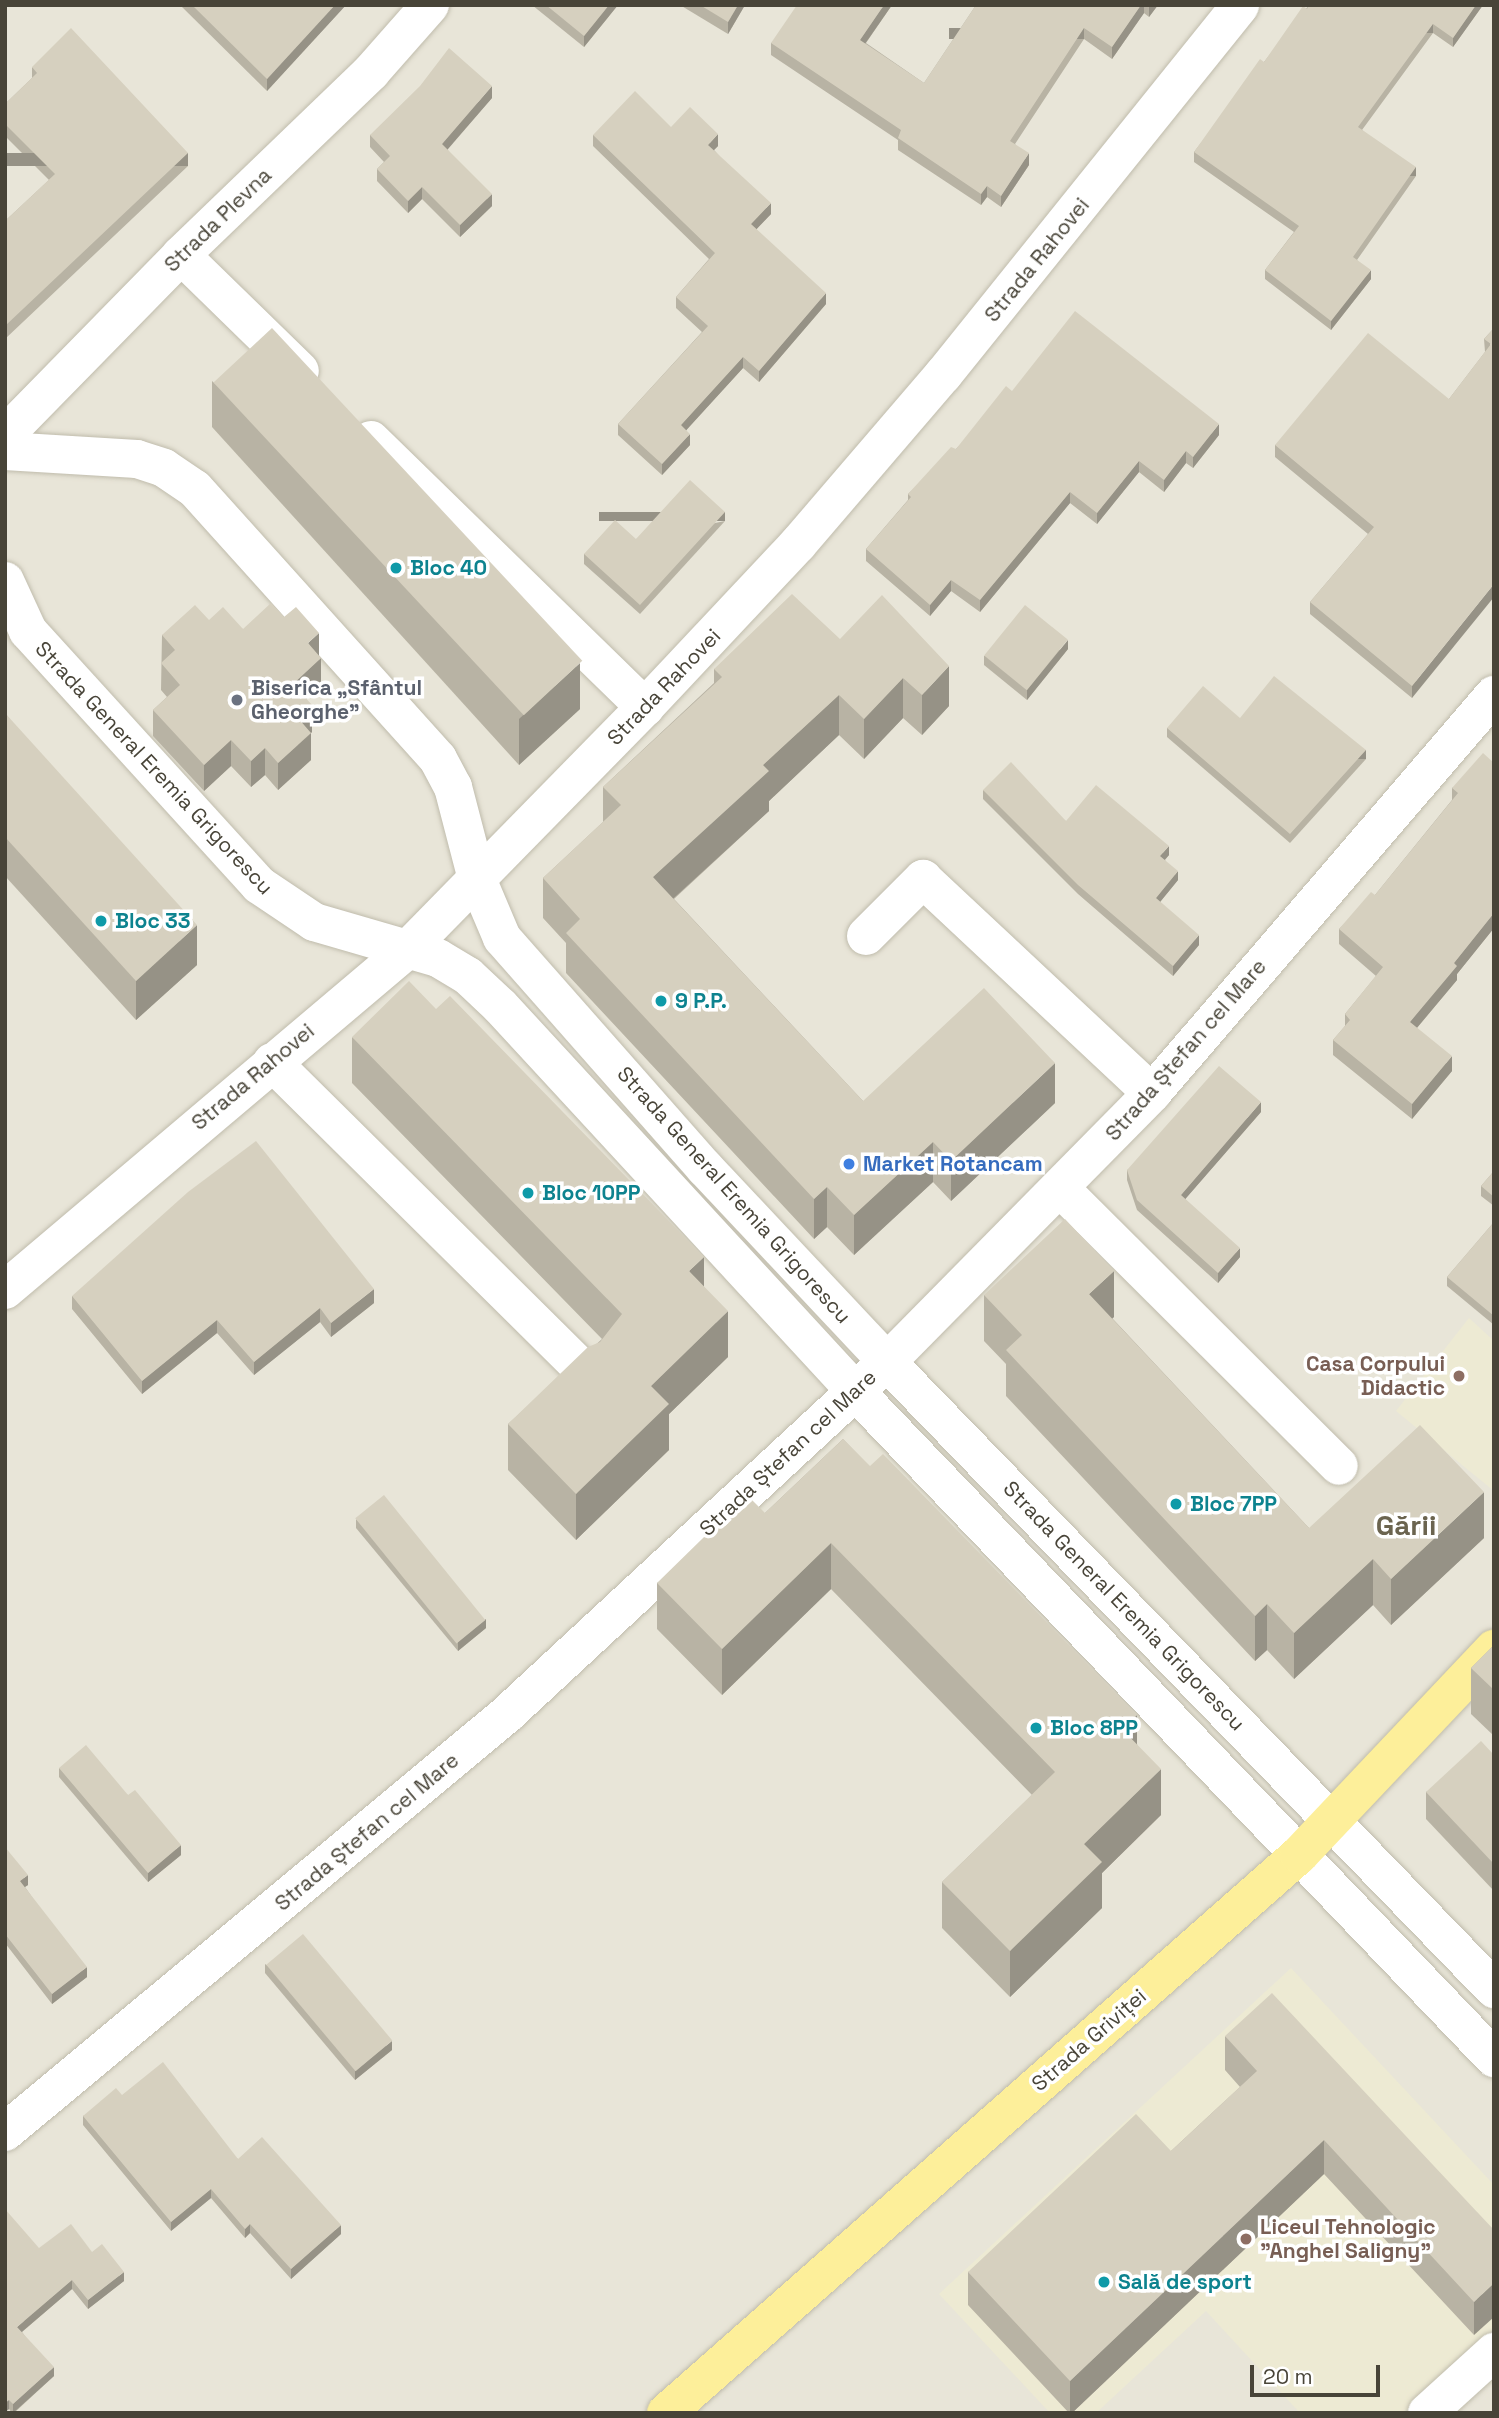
<!DOCTYPE html>
<html>
<head>
<meta charset="utf-8">
<style>
	body { margin:0 }
	#map { position:relative; width:1499px; height:2418px; overflow:hidden; background:#f5f3e9; font-family:"Space Grotesk",sans-serif }
	div>[style] { position:absolute }
	[style*='--x'] { left:calc(var(--x)*1px); top:calc(var(--y)*1px); width:calc(var(--w)*1px); rotate:calc(var(--a)*1deg) }
	.residential>* { inset:0; background:#e8e5d8; transform-origin:0 0 }
	.education>* { inset:0; background:#edead3 }
	.roads { filter:drop-shadow(0 0 2px #c0bcac) drop-shadow(0 0 2px #c0bcac) }
	.minor>* { height:38px; margin:-19px; padding:0 19px; transform-origin:19px; border-radius:19px; background:#fff }
	.major>* { height:38px; margin:-19px; padding:0 19px; transform-origin:19px; border-radius:19px; background:#fdef9a }
	.wall>* { inset:0; background:#b8b3a4 }
	.shaded-wall>* { inset:0; background:#969286; transform-origin:0 0 }
	.building>* { inset:0; background:#d6d0bf; transform-origin:0 0 }
	.dots>* { width:19px; height:19px; translate:-50% -50%; box-sizing:border-box; border:4px solid #fff; border-radius:50% }
	span { translate:-50% -50%; white-space:nowrap; text-align:center; line-height:1.15; -webkit-text-stroke:7px #fff; paint-order:stroke }
	.street-label { font-size:21px; color:#484438 }
	.culture-label { font-size:21px; color:#0d838f; font-weight:700 }
	.left { translate:0 -50%; text-align:left }
	.worship-label { font-size:21px; color:#5b616d; font-weight:700 }
	.shop-label { font-size:21px; color:#366cbe; font-weight:700 }
	.education-label { font-size:21px; color:#785e54; font-weight:700 }
	.right { translate:-100% -50%; text-align:right }
	.district-label { font-size:28px; color:#6b644f; font-weight:700 }
	.frame { position:absolute; inset:0; border:7px solid #484438; pointer-events:none }
	.scale { position:absolute; left:1250px; top:2365px; width:130px; height:32px; box-sizing:border-box; border:4px solid #484438; border-top:0; padding-left:9px; font-size:21px; line-height:24px; white-space:nowrap; color:#484438; -webkit-text-stroke:5px #fff; paint-order:stroke }
</style>
</head>
<body>
<div id="map">
	<div class="residential">
		<i style="left:5px;top:5px;width:1489px;height:2408px"></i>
	</div>
	<div class="education">
		<i style="clip-path:polygon(1469px 1318px,1494px 1341px,1494px 1491px,1396px 1411px)"></i>
		<i style="clip-path:polygon(1291px 1968px,1494px 2185px,1494px 2329px,1403px 2413px,1300px 2413px,1206px 2311px,1096px 2413px,1050px 2413px,939px 2294px)"></i>
	</div>
	<div class="roads">
		<div class="minor">
			<i style="--x:181;--y:255;--w:166;--a:44.3"></i>
			<i style="--x:5;--y:435;--w:252;--a:-45.6"></i>
			<i style="--x:181;--y:255;--w:264;--a:-43.9"></i>
			<i style="--x:371;--y:72;--w:89;--a:-48.6"></i>
			<i style="--x:371;--y:440;--w:383;--a:44.3"></i>
			<i style="--x:5;--y:451;--w:132;--a:3.5"></i>
			<i style="--x:137;--y:459;--w:28;--a:18"></i>
			<i style="--x:164;--y:468;--w:37;--a:34"></i>
			<i style="--x:195;--y:489;--w:363;--a:48"></i>
			<i style="--x:438;--y:759;--w:32;--a:62"></i>
			<i style="--x:453;--y:787;--w:95;--a:75.4"></i>
			<i style="--x:477;--y:879;--w:64;--a:67"></i>
			<i style="--x:502;--y:938;--w:307;--a:48.6"></i>
			<i style="--x:705;--y:1168;--w:266;--a:46.8"></i>
			<i style="--x:887;--y:1362;--w:873;--a:45.93"></i>
			<i style="--x:5;--y:581;--w:55;--a:65.3"></i>
			<i style="--x:28;--y:631;--w:343;--a:47.7"></i>
			<i style="--x:259;--y:885;--w:66;--a:33.9"></i>
			<i style="--x:314;--y:922;--w:129;--a:16.2"></i>
			<i style="--x:438;--y:958;--w:35;--a:31"></i>
			<i style="--x:468;--y:976;--w:44;--a:43.2"></i>
			<i style="--x:500;--y:1006;--w:524;--a:47.32"></i>
			<i style="--x:855;--y:1391;--w:924;--a:46.23"></i>
			<i style="--x:866;--y:936;--w:81;--a:-45"></i>
			<i style="--x:923;--y:879;--w:313;--a:43.1"></i>
			<i style="--x:272;--y:1062;--w:441;--a:44.7"></i>
			<i style="--x:1061;--y:1189;--w:392;--a:44.9"></i>
			<i style="--x:5;--y:1290;--w:528;--a:-40.24"></i>
			<i style="--x:408;--y:949;--w:339;--a:-45.6"></i>
			<i style="--x:645;--y:707;--w:224;--a:-46.8"></i>
			<i style="--x:798;--y:544;--w:223;--a:-49.4"></i>
			<i style="--x:943;--y:375;--w:474;--a:-51.2"></i>
			<i style="--x:5;--y:2132;--w:652;--a:-39.77"></i>
			<i style="--x:506;--y:1715;--w:519;--a:-42.82"></i>
			<i style="--x:887;--y:1362;--w:378;--a:-45.4"></i>
			<i style="--x:1152;--y:1093;--w:525;--a:-49.33"></i>
			<i style="--x:1427;--y:2413;--w:91;--a:-42.3"></i>
		</div>
		<div class="major">
			<i style="--x:666;--y:2413;--w:844;--a:-41.4"></i>
			<i style="--x:1299;--y:1855;--w:284;--a:-46.6"></i>
		</div>
	</div>
	<div class="wall">
		<i style="clip-path:polygon(180px 5px,346px 5px,267px 91px)"></i>
		<i style="clip-path:polygon(532px 5px,618px 5px,584px 47px)"></i>
		<i style="clip-path:polygon(680px 5px,745px 5px,728px 34px)"></i>
		<i style="clip-path:polygon(892px 5px,866px 43px,924px 83px,976px 5px,1158px 5px,1149px 17px,1144px 13px,1112px 59px,1084px 39px,1015px 144px,1029px 165px,1001px 207px,987px 197px,981px 205px,898px 150px,898px 140px,771px 55px,771px 43px)"></i>
		<i style="clip-path:polygon(1309px 5px,1483px 5px,1453px 47px,1433px 33px,1362px 130px,1416px 176px,1357px 260px,1371px 279px,1331px 330px,1265px 279px,1265px 270px,1294px 232px,1194px 162px,1194px 152px,1264px 62px)"></i>
		<i style="clip-path:polygon(32px 67px,188px 166px,5px 339px,5px 221px,49px 180px,5px 136px,5px 104px,32px 78px)"></i>
		<i style="clip-path:polygon(492px 98px,447px 149px,492px 206px,460px 237px,422px 199px,408px 213px,377px 181px,377px 169px,384px 162px,370px 147px,370px 135px)"></i>
		<i style="clip-path:polygon(671px 127px,718px 146px,714px 150px,771px 214px,756px 229px,826px 304px,759px 382px,743px 368px,686px 430px,690px 445px,662px 475px,618px 435px,618px 424px,702px 332px,676px 308px,676px 297px,709px 259px,593px 146px,593px 135px)"></i>
		<i style="clip-path:polygon(1494px 328px,1412px 698px,1310px 614px,1310px 602px,1368px 534px,1275px 457px,1275px 445px,1449px 399px,1485px 352px,1484px 339px)"></i>
		<i style="clip-path:polygon(212px 381px,580px 709px,519px 765px,212px 427px)"></i>
		<i style="clip-path:polygon(1012px 391px,1219px 435px,1193px 468px,1186px 463px,1164px 492px,1139px 472px,1097px 524px,1070px 503px,980px 612px,951px 591px,930px 616px,866px 561px,866px 549px,908px 500px,908px 494px,956px 449px)"></i>
		<i style="clip-path:polygon(725px 521px,640px 614px,584px 564px,584px 554px,636px 539px)"></i>
		<i style="clip-path:polygon(209px 620px,243px 629px,319px 655px,321px 684px,306px 699px,312px 732px,311px 733px,311px 760px,278px 790px,265px 775px,251px 787px,231px 766px,204px 791px,153px 736px,153px 710px,167px 697px,161px 690px,162px 635px)"></i>
		<i style="clip-path:polygon(840px 639px,949px 706px,922px 735px,903px 718px,864px 759px,839px 735px,769px 801px,769px 811px,674px 899px,863px 1101px,1055px 1103px,951px 1201px,933px 1182px,854px 1255px,827px 1227px,814px 1239px,566px 973px,566px 943px,543px 918px,543px 878px,603px 822px,603px 787px,714px 683px,714px 669px)"></i>
		<i style="clip-path:polygon(1068px 649px,1027px 700px,984px 665px,984px 656px)"></i>
		<i style="clip-path:polygon(5px 713px,197px 965px,136px 1020px,5px 876px)"></i>
		<i style="clip-path:polygon(1240px 718px,1366px 759px,1290px 843px,1167px 737px,1167px 728px)"></i>
		<i style="clip-path:polygon(1494px 763px,1494px 928px,1457px 974px,1457px 980px,1417px 1028px,1452px 1071px,1412px 1119px,1333px 1055px,1333px 1040px,1345px 1026px,1345px 1014px,1376px 976px,1339px 944px,1339px 929px,1375px 895px,1452px 800px,1452px 788px)"></i>
		<i style="clip-path:polygon(983px 790px,1066px 821px,1169px 855px,1165px 860px,1178px 880px,1160px 902px,1199px 945px,1173px 976px,1078px 894px,983px 799px)"></i>
		<i style="clip-path:polygon(352px 1037px,704px 1287px,728px 1357px,669px 1414px,669px 1450px,576px 1540px,508px 1470px,508px 1424px,602px 1339px,352px 1083px)"></i>
		<i style="clip-path:polygon(1261px 1112px,1185px 1199px,1240px 1257px,1218px 1283px,1137px 1210px,1127px 1180px,1127px 1170px)"></i>
		<i style="clip-path:polygon(1494px 1171px,1494px 1206px,1481px 1196px,1481px 1186px)"></i>
		<i style="clip-path:polygon(1494px 1222px,1494px 1325px,1447px 1286px,1447px 1277px)"></i>
		<i style="clip-path:polygon(984px 1295px,1114px 1317px,1112px 1318px,1309px 1528px,1484px 1538px,1391px 1625px,1373px 1605px,1294px 1679px,1267px 1650px,1255px 1661px,1006px 1396px,1006px 1364px,984px 1341px)"></i>
		<i style="clip-path:polygon(72px 1296px,374px 1303px,331px 1337px,320px 1322px,254px 1375px,217px 1333px,142px 1394px,72px 1309px)"></i>
		<i style="clip-path:polygon(843px 1439px,1137px 1744px,1161px 1815px,1102px 1873px,1102px 1908px,1010px 1997px,942px 1928px,942px 1882px,1032px 1795px,831px 1589px,722px 1695px,657px 1629px,657px 1583px,765px 1513px)"></i>
		<i style="clip-path:polygon(356px 1519px,486px 1628px,458px 1651px,356px 1528px)"></i>
		<i style="clip-path:polygon(1494px 1645px,1494px 1736px,1471px 1714px,1471px 1668px)"></i>
		<i style="clip-path:polygon(1494px 1755px,1494px 1891px,1426px 1819px,1426px 1792px)"></i>
		<i style="clip-path:polygon(59px 1768px,128px 1795px,181px 1855px,148px 1882px,59px 1777px)"></i>
		<i style="clip-path:polygon(5px 1847px,28px 1885px,25px 1887px,87px 1977px,52px 2004px,5px 1943px)"></i>
		<i style="clip-path:polygon(265px 1964px,392px 2050px,355px 2080px,265px 1973px)"></i>
		<i style="clip-path:polygon(1225px 2036px,1494px 2230px,1474px 2335px,1324px 2174px,1072px 2413px,1069px 2413px,968px 2305px,968px 2272px,1171px 2151px,1240px 2087px,1225px 2070px)"></i>
		<i style="clip-path:polygon(122px 2095px,238px 2159px,341px 2234px,291px 2279px,250px 2233px,245px 2238px,211px 2198px,171px 2231px,83px 2125px,83px 2116px)"></i>
		<i style="clip-path:polygon(39px 2248px,92px 2252px,124px 2281px,88px 2309px,72px 2289px,22px 2332px,54px 2376px,14px 2413px,12px 2413px,9px 2409px,5px 2412px)"></i>
	</div>
	<div class="shaded-wall">
		<i style="clip-path:polygon(335px 5px,346px 5px,267px 91px,267px 79px)"></i>
		<i style="clip-path:polygon(609px 5px,618px 5px,584px 47px,584px 36px)"></i>
		<i style="clip-path:polygon(738px 5px,745px 5px,728px 34px,728px 22px)"></i>
		<i style="clip-path:polygon(884px 5px,892px 5px,860px 51px,860px 40px)"></i>
		<i style="clip-path:polygon(1141px 5px,1144px 5px,1144px 13px,1112px 59px,1112px 47px)"></i>
		<i style="clip-path:polygon(1149px 5px,1158px 5px,1149px 17px)"></i>
		<i style="clip-path:polygon(1476px 5px,1483px 5px,1453px 47px,1453px 38px)"></i>
		<i style="left:1433px;top:24px;width:9px;height:127px;rotate:90deg"></i>
		<i style="left:1084px;top:28px;width:11px;height:135px;rotate:90deg"></i>
		<i style="clip-path:polygon(492px 86px,492px 98px,442px 156px,442px 144px)"></i>
		<i style="clip-path:polygon(718px 134px,718px 146px,708px 156px,708px 145px)"></i>
		<i style="left:188px;top:153px;width:13px;height:252px;rotate:90deg"></i>
		<i style="clip-path:polygon(1029px 153px,1029px 165px,1001px 207px,1001px 196px)"></i>
		<i style="left:1416px;top:167px;width:9px;height:110px;rotate:90deg"></i>
		<i style="clip-path:polygon(987px 186px,987px 197px,981px 205px,981px 194px)"></i>
		<i style="clip-path:polygon(422px 187px,422px 199px,408px 213px,408px 201px)"></i>
		<i style="clip-path:polygon(492px 194px,492px 206px,460px 237px,460px 225px)"></i>
		<i style="clip-path:polygon(771px 203px,771px 214px,751px 235px,751px 224px)"></i>
		<i style="clip-path:polygon(1371px 270px,1371px 279px,1331px 330px,1331px 321px)"></i>
		<i style="clip-path:polygon(826px 293px,826px 304px,759px 382px,759px 371px)"></i>
		<i style="clip-path:polygon(743px 357px,743px 368px,681px 436px,681px 425px)"></i>
		<i style="clip-path:polygon(1219px 424px,1219px 435px,1193px 468px,1193px 457px)"></i>
		<i style="clip-path:polygon(690px 434px,690px 445px,662px 475px,662px 464px)"></i>
		<i style="clip-path:polygon(1186px 451px,1186px 463px,1164px 492px,1164px 480px)"></i>
		<i style="clip-path:polygon(1139px 461px,1139px 472px,1097px 524px,1097px 513px)"></i>
		<i style="clip-path:polygon(1070px 492px,1070px 503px,980px 612px,980px 600px)"></i>
		<i style="left:725px;top:512px;width:9px;height:126px;rotate:90deg"></i>
		<i style="clip-path:polygon(951px 580px,951px 591px,930px 616px,930px 605px)"></i>
		<i style="clip-path:polygon(1494px 584px,1494px 597px,1412px 698px,1412px 686px)"></i>
		<i style="clip-path:polygon(319px 633px,319px 660px,308px 643px)"></i>
		<i style="clip-path:polygon(1068px 640px,1068px 649px,1027px 700px,1027px 690px)"></i>
		<i style="clip-path:polygon(321px 658px,321px 684px,293px 711px,293px 684px)"></i>
		<i style="clip-path:polygon(580px 663px,580px 709px,519px 765px,519px 719px)"></i>
		<i style="clip-path:polygon(949px 666px,949px 706px,922px 735px,922px 695px)"></i>
		<i style="clip-path:polygon(903px 678px,903px 718px,864px 759px,864px 719px)"></i>
		<i style="clip-path:polygon(839px 695px,839px 735px,769px 801px,769px 811px,653px 917px,653px 877px,763px 765px)"></i>
		<i style="clip-path:polygon(312px 705px,312px 732px,298px 745px,298px 718px)"></i>
		<i style="clip-path:polygon(311px 733px,311px 760px,278px 790px,278px 763px)"></i>
		<i style="clip-path:polygon(231px 740px,231px 766px,204px 791px,204px 765px)"></i>
		<i style="clip-path:polygon(265px 748px,265px 775px,251px 787px,251px 761px)"></i>
		<i style="left:1366px;top:750px;width:9px;height:113px;rotate:90deg"></i>
		<i style="clip-path:polygon(1169px 846px,1169px 855px,1160px 865px,1160px 856px)"></i>
		<i style="clip-path:polygon(1178px 871px,1178px 880px,1156px 907px,1156px 898px)"></i>
		<i style="clip-path:polygon(1494px 913px,1494px 928px,1457px 974px,1457px 980px,1410px 1036px,1410px 1022px,1454px 963px)"></i>
		<i style="clip-path:polygon(197px 925px,197px 965px,136px 1020px,136px 981px)"></i>
		<i style="clip-path:polygon(1199px 935px,1199px 945px,1173px 976px,1173px 966px)"></i>
		<i style="clip-path:polygon(1452px 1056px,1452px 1071px,1412px 1119px,1412px 1104px)"></i>
		<i style="clip-path:polygon(1055px 1063px,1055px 1103px,951px 1201px,951px 1161px)"></i>
		<i style="clip-path:polygon(1261px 1102px,1261px 1112px,1181px 1204px,1181px 1195px)"></i>
		<i style="clip-path:polygon(933px 1142px,933px 1182px,854px 1255px,854px 1215px)"></i>
		<i style="clip-path:polygon(827px 1187px,827px 1227px,814px 1239px,814px 1199px)"></i>
		<i style="clip-path:polygon(1240px 1248px,1240px 1257px,1218px 1283px,1218px 1273px)"></i>
		<i style="clip-path:polygon(704px 1257px,704px 1303px,689px 1271px)"></i>
		<i style="clip-path:polygon(1114px 1271px,1114px 1317px,1089px 1340px,1089px 1294px)"></i>
		<i style="clip-path:polygon(374px 1289px,374px 1303px,331px 1337px,331px 1323px)"></i>
		<i style="clip-path:polygon(320px 1308px,320px 1322px,254px 1375px,254px 1362px)"></i>
		<i style="clip-path:polygon(728px 1311px,728px 1357px,669px 1414px,669px 1450px,576px 1540px,576px 1494px,651px 1386px)"></i>
		<i style="clip-path:polygon(217px 1320px,217px 1333px,142px 1394px,142px 1381px)"></i>
		<i style="clip-path:polygon(1484px 1492px,1484px 1538px,1391px 1625px,1391px 1579px)"></i>
		<i style="clip-path:polygon(831px 1543px,831px 1589px,722px 1695px,722px 1649px)"></i>
		<i style="clip-path:polygon(1373px 1559px,1373px 1605px,1294px 1679px,1294px 1633px)"></i>
		<i style="clip-path:polygon(1267px 1604px,1267px 1650px,1255px 1661px,1255px 1616px)"></i>
		<i style="clip-path:polygon(486px 1619px,486px 1628px,458px 1651px,458px 1642px)"></i>
		<i style="clip-path:polygon(1137px 1715px,1137px 1761px,1122px 1729px)"></i>
		<i style="clip-path:polygon(1161px 1769px,1161px 1815px,1102px 1873px,1102px 1908px,1010px 1997px,1010px 1951px,1084px 1844px)"></i>
		<i style="clip-path:polygon(181px 1845px,181px 1855px,148px 1882px,148px 1873px)"></i>
		<i style="clip-path:polygon(28px 1875px,28px 1885px,20px 1890px,20px 1881px)"></i>
		<i style="clip-path:polygon(87px 1967px,87px 1977px,52px 2004px,52px 1994px)"></i>
		<i style="clip-path:polygon(392px 2041px,392px 2050px,355px 2080px,355px 2071px)"></i>
		<i style="clip-path:polygon(1324px 2140px,1324px 2174px,1072px 2413px,1070px 2413px,1070px 2381px)"></i>
		<i style="clip-path:polygon(211px 2189px,211px 2198px,171px 2231px,171px 2222px)"></i>
		<i style="clip-path:polygon(250px 2224px,250px 2233px,245px 2238px,245px 2229px)"></i>
		<i style="clip-path:polygon(341px 2225px,341px 2234px,291px 2279px,291px 2269px)"></i>
		<i style="clip-path:polygon(124px 2272px,124px 2281px,88px 2309px,88px 2300px)"></i>
		<i style="clip-path:polygon(72px 2280px,72px 2289px,17px 2336px,17px 2327px)"></i>
		<i style="clip-path:polygon(1494px 2283px,1494px 2317px,1474px 2335px,1474px 2302px)"></i>
		<i style="clip-path:polygon(54px 2367px,54px 2376px,13px 2413px,13px 2404px)"></i>
		<i style="clip-path:polygon(9px 2400px,9px 2409px,5px 2412px,5px 2403px)"></i>
	</div>
	<div class="building">
		<i style="clip-path:polygon(192px 5px,335px 5px,267px 79px)"></i>
		<i style="clip-path:polygon(546px 5px,609px 5px,584px 36px)"></i>
		<i style="clip-path:polygon(700px 5px,738px 5px,728px 22px)"></i>
		<i style="clip-path:polygon(797px 5px,884px 5px,860px 40px,924px 83px,976px 5px,1141px 5px,1112px 47px,1084px 28px,1010px 141px,1029px 153px,1001px 196px,987px 186px,981px 194px,898px 138px,901px 130px,771px 43px)"></i>
		<i style="clip-path:polygon(1309px 5px,1476px 5px,1453px 38px,1433px 24px,1358px 127px,1416px 167px,1353px 257px,1371px 270px,1331px 321px,1265px 270px,1299px 226px,1194px 152px,1260px 59px,1264px 62px,1303px 6px,1307px 9px)"></i>
		<i style="clip-path:polygon(71px 28px,188px 153px,5px 326px,5px 221px,55px 174px,5px 124px,5px 104px,37px 73px,32px 67px)"></i>
		<i style="clip-path:polygon(449px 48px,492px 86px,442px 144px,492px 194px,460px 225px,422px 187px,408px 201px,377px 169px,390px 156px,370px 135px,420px 86px)"></i>
		<i style="clip-path:polygon(635px 91px,671px 127px,690px 107px,718px 134px,708px 145px,771px 203px,751px 224px,826px 293px,759px 371px,743px 357px,681px 425px,690px 434px,662px 464px,618px 424px,708px 326px,676px 297px,715px 253px,593px 135px)"></i>
		<i style="clip-path:polygon(1075px 311px,1219px 424px,1193px 457px,1186px 451px,1164px 480px,1139px 461px,1097px 513px,1070px 492px,980px 600px,951px 580px,930px 605px,866px 549px,911px 497px,908px 494px,951px 447px,956px 449px,1006px 386px,1012px 391px)"></i>
		<i style="left:272px;top:328px;width:455px;height:80px;rotate:47deg"></i>
		<i style="clip-path:polygon(1494px 328px,1494px 584px,1412px 686px,1310px 602px,1374px 527px,1275px 445px,1368px 333px,1449px 399px,1491px 344px,1484px 339px)"></i>
		<i style="clip-path:polygon(690px 480px,725px 512px,640px 605px,584px 554px,615px 520px,636px 539px)"></i>
		<i style="clip-path:polygon(792px 594px,840px 639px,882px 595px,949px 666px,922px 695px,903px 678px,864px 719px,839px 695px,763px 765px,769px 771px,653px 877px,863px 1101px,984px 988px,1055px 1063px,951px 1161px,933px 1142px,854px 1215px,827px 1187px,814px 1199px,566px 933px,580px 919px,543px 878px,621px 805px,603px 787px,722px 677px,714px 669px)"></i>
		<i style="clip-path:polygon(271px 603px,284px 617px,296px 607px,319px 633px,308px 643px,321px 658px,293px 684px,312px 705px,298px 718px,311px 733px,278px 763px,265px 748px,251px 761px,231px 740px,204px 765px,153px 710px,180px 685px,161px 663px,175px 650px,162px 635px,195px 605px,209px 620px,223px 607px,243px 629px)"></i>
		<i style="left:1025px;top:605px;width:55px;height:65px;rotate:39deg"></i>
		<i style="clip-path:polygon(1274px 676px,1366px 750px,1290px 834px,1167px 728px,1203px 686px,1240px 718px)"></i>
		<i style="clip-path:polygon(5px 713px,197px 925px,136px 981px,5px 837px)"></i>
		<i style="clip-path:polygon(1483px 753px,1494px 763px,1494px 913px,1454px 963px,1457px 966px,1410px 1022px,1452px 1056px,1412px 1104px,1333px 1040px,1350px 1020px,1345px 1014px,1383px 967px,1339px 929px,1371px 892px,1375px 895px,1458px 793px,1452px 788px)"></i>
		<i style="clip-path:polygon(1011px 762px,1066px 821px,1096px 785px,1169px 846px,1160px 856px,1178px 871px,1156px 898px,1199px 935px,1173px 966px,1078px 885px,983px 790px)"></i>
		<i style="clip-path:polygon(409px 981px,436px 1009px,450px 996px,704px 1257px,689px 1271px,728px 1311px,651px 1386px,669px 1404px,576px 1494px,508px 1424px,588px 1347px,600px 1342px,622px 1314px,352px 1037px)"></i>
		<i style="clip-path:polygon(1219px 1066px,1261px 1102px,1181px 1195px,1240px 1248px,1218px 1273px,1137px 1200px,1127px 1170px)"></i>
		<i style="clip-path:polygon(256px 1141px,374px 1289px,331px 1323px,320px 1308px,254px 1362px,217px 1320px,142px 1381px,72px 1296px,188px 1192px)"></i>
		<i style="clip-path:polygon(1494px 1171px,1494px 1197px,1481px 1186px)"></i>
		<i style="clip-path:polygon(1065px 1219px,1114px 1271px,1089px 1294px,1309px 1528px,1420px 1425px,1484px 1492px,1391px 1579px,1373px 1559px,1294px 1633px,1267px 1604px,1255px 1616px,1006px 1350px,1022px 1335px,984px 1295px)"></i>
		<i style="clip-path:polygon(1494px 1222px,1494px 1316px,1447px 1277px)"></i>
		<i style="clip-path:polygon(843px 1439px,870px 1466px,883px 1454px,1137px 1715px,1122px 1729px,1161px 1769px,1084px 1844px,1102px 1862px,1010px 1951px,942px 1882px,1055px 1772px,831px 1543px,722px 1649px,657px 1583px,747px 1495px,765px 1513px)"></i>
		<i style="left:384px;top:1495px;width:161px;height:37px;rotate:51deg"></i>
		<i style="clip-path:polygon(1494px 1645px,1494px 1690px,1471px 1668px)"></i>
		<i style="clip-path:polygon(1481px 1741px,1494px 1755px,1494px 1864px,1426px 1792px)"></i>
		<i style="clip-path:polygon(86px 1745px,128px 1795px,135px 1790px,181px 1845px,148px 1873px,59px 1768px)"></i>
		<i style="clip-path:polygon(5px 1847px,28px 1875px,20px 1881px,87px 1967px,52px 1994px,5px 1934px)"></i>
		<i style="left:303px;top:1934px;width:139px;height:48px;rotate:50deg"></i>
		<i style="clip-path:polygon(1272px 1993px,1494px 2230px,1494px 2283px,1474px 2302px,1324px 2140px,1070px 2381px,968px 2272px,1136px 2114px,1171px 2151px,1257px 2071px,1225px 2036px)"></i>
		<i style="clip-path:polygon(163px 2062px,238px 2159px,262px 2137px,341px 2225px,291px 2269px,250px 2224px,245px 2229px,211px 2189px,171px 2222px,83px 2116px,116px 2088px,122px 2095px)"></i>
		<i style="clip-path:polygon(5px 2209px,39px 2248px,71px 2224px,92px 2252px,102px 2244px,124px 2272px,88px 2300px,72px 2280px,17px 2327px,54px 2367px,13px 2404px,9px 2400px,5px 2403px)"></i>
	</div>
	<div class="dots">
		<i style="left:396px;top:568px;background:#0f9aa8"></i>
		<i style="left:237px;top:700px;background:#6b7280"></i>
		<i style="left:101px;top:921px;background:#0f9aa8"></i>
		<i style="left:661px;top:1001px;background:#0f9aa8"></i>
		<i style="left:849px;top:1164px;background:#3f7fe0"></i>
		<i style="left:528px;top:1193px;background:#0f9aa8"></i>
		<i style="left:1459px;top:1376px;background:#8d6e63"></i>
		<i style="left:1176px;top:1504px;background:#0f9aa8"></i>
		<i style="left:1036px;top:1728px;background:#0f9aa8"></i>
		<i style="left:1246px;top:2239px;background:#8d6e63"></i>
		<i style="left:1104px;top:2282px;background:#0f9aa8"></i>
	</div>
	<div class="street-label">
		<span style="left:218px;top:220px;rotate:-44deg">Strada Plevna</span>
		<span style="left:1037px;top:260px;rotate:-51deg">Strada Rahovei</span>
		<span style="left:664px;top:687px;rotate:-46deg">Strada Rahovei</span>
		<span style="left:154px;top:768px;rotate:47deg">Strada General Eremia Grigorescu</span>
		<span style="left:1186px;top:1050px;rotate:-49deg">Strada Ștefan cel Mare</span>
		<span style="left:253px;top:1077px;rotate:-40deg">Strada Rahovei</span>
		<span style="left:734px;top:1195px;rotate:48deg">Strada General Eremia Grigorescu</span>
		<span style="left:788px;top:1453px;rotate:-43deg">Strada Ștefan cel Mare</span>
		<span style="left:1124px;top:1606px;rotate:46deg">Strada General Eremia Grigorescu</span>
		<span style="left:367px;top:1832px;rotate:-40deg">Strada Ștefan cel Mare</span>
		<span style="left:1089px;top:2040px;rotate:-41deg">Strada Griviței</span>
	</div>
	<div class="culture-label">
		<span class="left" style="left:410px;top:568px">Bloc 40</span>
		<span class="left" style="left:115px;top:921px">Bloc 33</span>
		<span class="left" style="left:675px;top:1001px">9 P.P.</span>
		<span class="left" style="left:542px;top:1193px">Bloc 10PP</span>
		<span class="left" style="left:1190px;top:1504px">Bloc 7PP</span>
		<span class="left" style="left:1050px;top:1728px">Bloc 8PP</span>
		<span class="left" style="left:1118px;top:2282px">Sală de sport</span>
	</div>
	<div class="worship-label">
		<span class="left" style="left:251px;top:700px">Biserica „Sfântul<br>Gheorghe"</span>
	</div>
	<div class="shop-label">
		<span class="left" style="left:863px;top:1164px">Market Rotancam</span>
	</div>
	<div class="education-label">
		<span class="right" style="left:1445px;top:1376px">Casa Corpului<br>Didactic</span>
		<span class="left" style="left:1260px;top:2239px">Liceul Tehnologic<br>"Anghel Saligny"</span>
	</div>
	<div class="district-label">
		<span style="left:1406px;top:1525px">Gării</span>
	</div>
	<div class="frame"></div>
	<div class="scale">20 m</div>
</div>
</body>
</html>
